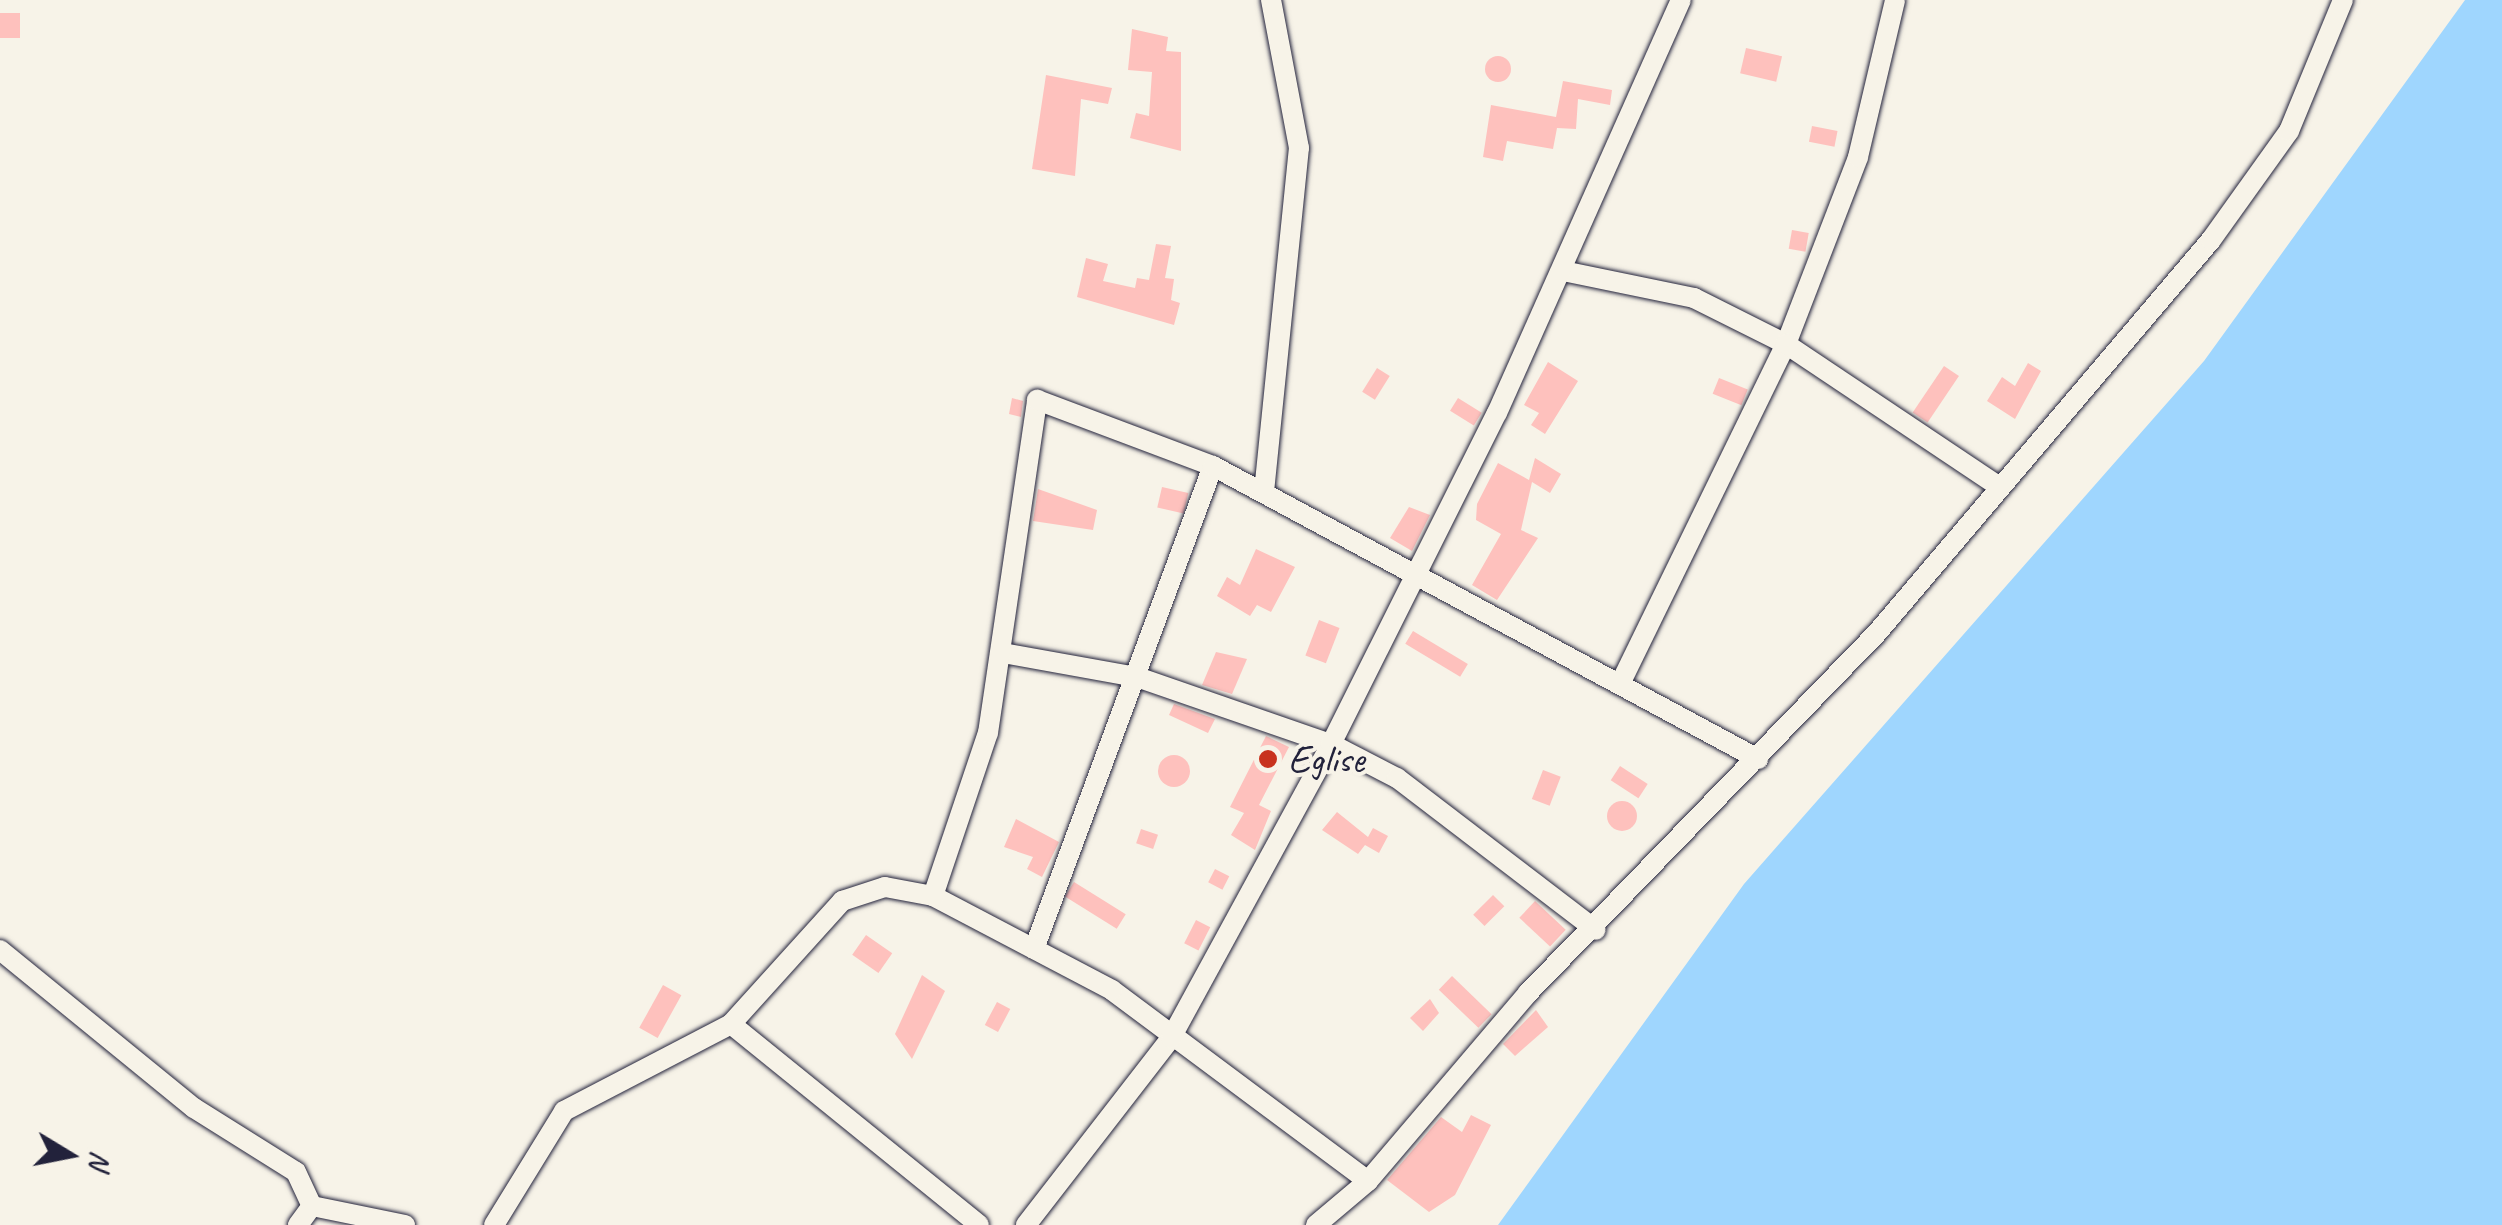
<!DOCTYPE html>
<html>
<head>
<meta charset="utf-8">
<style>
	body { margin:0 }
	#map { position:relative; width:2502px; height:1225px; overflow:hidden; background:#f7f3e8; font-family:Caveat,sans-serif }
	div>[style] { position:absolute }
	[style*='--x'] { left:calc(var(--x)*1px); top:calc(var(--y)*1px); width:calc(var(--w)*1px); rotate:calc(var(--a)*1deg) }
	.water>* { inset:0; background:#9fd6fe }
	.building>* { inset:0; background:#fec1bd; transform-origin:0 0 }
	.round { border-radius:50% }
	.roads { filter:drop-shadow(0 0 2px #22223b) drop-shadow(0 0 2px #22223b) }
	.minor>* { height:20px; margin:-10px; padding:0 10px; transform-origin:10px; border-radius:10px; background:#f7f3e8 }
	.dots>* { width:28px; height:28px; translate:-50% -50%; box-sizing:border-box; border:5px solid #f7f3e8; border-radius:50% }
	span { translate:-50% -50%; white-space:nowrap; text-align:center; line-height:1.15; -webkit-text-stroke:8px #f7f3e8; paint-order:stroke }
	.poi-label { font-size:40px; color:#22223b }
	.left { translate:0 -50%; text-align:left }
	.north { position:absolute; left:20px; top:1105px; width:100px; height:100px; -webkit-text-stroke:8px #f7f3e8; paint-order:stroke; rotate:100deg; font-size:28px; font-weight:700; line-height:40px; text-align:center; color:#22223b }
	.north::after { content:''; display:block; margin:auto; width:35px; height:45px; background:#22223b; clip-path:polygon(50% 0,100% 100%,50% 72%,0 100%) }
</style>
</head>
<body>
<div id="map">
	<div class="water">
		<i style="clip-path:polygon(2465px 0,2502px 0,2502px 1225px,1498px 1225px,1744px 884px,2204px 361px)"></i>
	</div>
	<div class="building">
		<i style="left:0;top:13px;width:20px;height:25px"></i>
		<i style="clip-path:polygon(1132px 29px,1168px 37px,1166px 51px,1181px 52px,1181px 151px,1130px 138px,1136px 113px,1149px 116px,1152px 72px,1128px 70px)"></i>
		<i style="left:1746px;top:48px;width:37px;height:26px;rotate:13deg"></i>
		<i class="round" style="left:1485px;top:56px;width:26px;height:26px"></i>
		<i style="clip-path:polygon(1046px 75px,1112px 88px,1108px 104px,1081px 99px,1075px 176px,1032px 169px)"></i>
		<i style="clip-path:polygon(1563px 81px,1612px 90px,1610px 105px,1578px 99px,1576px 129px,1557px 128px,1553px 149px,1507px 141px,1503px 161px,1483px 157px,1491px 105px,1556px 117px)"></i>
		<i style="left:1812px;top:126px;width:26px;height:16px;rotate:11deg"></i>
		<i style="left:1792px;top:230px;width:17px;height:19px;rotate:10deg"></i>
		<i style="clip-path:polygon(1156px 244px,1171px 246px,1165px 278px,1174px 279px,1171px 300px,1180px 303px,1174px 325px,1077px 297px,1086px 258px,1108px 264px,1103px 281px,1135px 288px,1137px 278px,1149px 280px)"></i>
		<i style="clip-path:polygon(1548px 362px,1578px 381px,1545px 434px,1531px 425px,1539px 413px,1524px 405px)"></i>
		<i style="clip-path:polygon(2028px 363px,2041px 371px,2015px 419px,1987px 401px,2002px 377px,2015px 386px)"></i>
		<i style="left:1944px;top:366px;width:18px;height:56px;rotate:34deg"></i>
		<i style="left:1377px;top:368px;width:15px;height:28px;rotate:32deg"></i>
		<i style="left:1719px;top:378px;width:31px;height:17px;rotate:22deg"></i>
		<i style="clip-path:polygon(1012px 398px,1023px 401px,1021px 417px,1009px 414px)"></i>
		<i style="left:1458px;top:398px;width:28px;height:15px;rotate:32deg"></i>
		<i style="clip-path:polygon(1535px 458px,1561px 474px,1550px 493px,1532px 482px,1521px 530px,1538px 538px,1497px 600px,1472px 585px,1501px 534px,1476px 520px,1477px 504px,1498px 463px,1529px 480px)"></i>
		<i style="left:1162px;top:487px;width:27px;height:21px;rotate:13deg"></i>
		<i style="clip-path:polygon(1038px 489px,1097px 510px,1093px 530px,1033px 521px)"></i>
		<i style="clip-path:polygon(1409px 507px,1430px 515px,1412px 551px,1390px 538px)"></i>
		<i style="clip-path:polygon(1256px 549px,1295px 567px,1271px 612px,1257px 605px,1250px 616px,1217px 596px,1227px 577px,1240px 585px)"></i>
		<i style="left:1319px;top:620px;width:22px;height:38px;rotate:21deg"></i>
		<i style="left:1413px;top:631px;width:64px;height:15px;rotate:31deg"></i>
		<i style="clip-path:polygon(1216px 652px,1247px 659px,1232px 694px,1202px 685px)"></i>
		<i style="clip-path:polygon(1174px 704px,1215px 719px,1208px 733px,1169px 715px)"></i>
		<i style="clip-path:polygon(1266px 736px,1289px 747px,1259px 805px,1271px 811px,1255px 850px,1231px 835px,1244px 813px,1230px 807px)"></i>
		<i class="round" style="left:1158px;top:755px;width:32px;height:32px"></i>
		<i style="left:1620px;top:766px;width:33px;height:17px;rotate:33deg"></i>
		<i style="left:1543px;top:770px;width:19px;height:31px;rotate:21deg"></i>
		<i class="round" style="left:1607px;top:801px;width:30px;height:30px"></i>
		<i style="clip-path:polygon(1337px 812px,1368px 837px,1373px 828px,1388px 836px,1379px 853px,1365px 845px,1358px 854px,1322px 830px)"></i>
		<i style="clip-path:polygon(1016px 819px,1059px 842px,1042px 877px,1027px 869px,1033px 857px,1004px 847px)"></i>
		<i style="left:1141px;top:829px;width:18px;height:15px;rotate:19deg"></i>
		<i style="left:1215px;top:869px;width:16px;height:15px;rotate:27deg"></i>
		<i style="left:1074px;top:882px;width:61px;height:17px;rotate:32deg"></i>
		<i style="left:1493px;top:895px;width:16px;height:28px;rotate:45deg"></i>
		<i style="left:1535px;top:901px;width:42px;height:23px;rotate:43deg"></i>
		<i style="left:1196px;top:920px;width:16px;height:26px;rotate:27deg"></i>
		<i style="left:866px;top:935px;width:32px;height:24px;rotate:35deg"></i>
		<i style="clip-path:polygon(922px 975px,945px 991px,912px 1059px,895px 1034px)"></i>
		<i style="left:1452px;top:976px;width:55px;height:19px;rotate:44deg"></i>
		<i style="left:663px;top:985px;width:21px;height:49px;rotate:29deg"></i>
		<i style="clip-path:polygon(1430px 999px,1439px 1013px,1423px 1031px,1410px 1018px)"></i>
		<i style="left:997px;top:1002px;width:15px;height:26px;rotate:28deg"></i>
		<i style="clip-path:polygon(1536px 1010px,1548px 1027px,1515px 1056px,1503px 1044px)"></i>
		<i style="clip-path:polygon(1471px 1115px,1491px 1125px,1455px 1195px,1429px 1212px,1387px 1180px,1441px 1117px,1462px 1132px)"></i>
	</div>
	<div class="roads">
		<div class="minor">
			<i style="--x:1563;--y:271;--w:134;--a:11.6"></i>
			<i style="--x:1694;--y:298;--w:103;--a:26.6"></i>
			<i style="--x:1786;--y:344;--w:200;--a:-68.9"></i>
			<i style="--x:1858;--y:157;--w:161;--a:-76.7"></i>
			<i style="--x:1264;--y:492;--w:346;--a:-84.2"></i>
			<i style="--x:1299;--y:148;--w:151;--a:-100.7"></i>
			<i style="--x:1003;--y:653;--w:136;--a:10.2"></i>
			<i style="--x:1137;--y:677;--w:205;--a:19.1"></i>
			<i style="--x:1331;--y:744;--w:74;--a:27.3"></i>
			<i style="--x:1397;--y:778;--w:250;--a:37.4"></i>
			<i style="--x:1623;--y:678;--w:372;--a:-64"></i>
			<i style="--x:1786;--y:344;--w:257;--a:33.8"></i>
			<i style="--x:1034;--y:949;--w:515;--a:-69.67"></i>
			<i style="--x:0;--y:950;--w:250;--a:39.2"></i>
			<i style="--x:194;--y:1108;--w:120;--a:32.1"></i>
			<i style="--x:296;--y:1172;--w:38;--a:65"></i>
			<i style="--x:731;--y:1024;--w:319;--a:39"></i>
			<i style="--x:1368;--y:1181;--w:319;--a:-143.3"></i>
			<i style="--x:1112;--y:990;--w:202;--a:-152.3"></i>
			<i style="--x:933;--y:896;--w:172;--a:-71.4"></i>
			<i style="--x:988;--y:733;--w:337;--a:-81.6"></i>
			<i style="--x:1037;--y:400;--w:188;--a:20.6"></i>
			<i style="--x:1213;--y:466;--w:619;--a:28.26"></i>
			<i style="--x:298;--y:1225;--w:24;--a:-54"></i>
			<i style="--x:312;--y:1206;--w:95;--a:11.5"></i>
			<i style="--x:494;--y:1225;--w:134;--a:-58.4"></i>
			<i style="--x:564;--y:1111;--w:188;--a:-27.5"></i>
			<i style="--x:731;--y:1024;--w:166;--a:-47.9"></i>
			<i style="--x:842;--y:901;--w:45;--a:-18"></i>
			<i style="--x:885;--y:887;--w:49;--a:10.6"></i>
			<i style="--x:1026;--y:1225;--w:237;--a:-52.2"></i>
			<i style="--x:1171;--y:1038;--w:335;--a:-61.4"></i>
			<i style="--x:1331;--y:744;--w:370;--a:-63.4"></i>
			<i style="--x:1497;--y:413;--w:452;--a:-66"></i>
			<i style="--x:1316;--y:1225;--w:68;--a:-40.2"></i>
			<i style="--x:1368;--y:1181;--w:247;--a:-49.6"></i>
			<i style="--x:1528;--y:993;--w:500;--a:-45.9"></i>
			<i style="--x:1876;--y:634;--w:517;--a:-49.63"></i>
			<i style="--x:2211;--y:240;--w:134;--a:-54.4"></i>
			<i style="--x:2289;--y:131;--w:142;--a:-67.6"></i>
		</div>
	</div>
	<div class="dots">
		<i style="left:1268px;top:759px;background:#c8321e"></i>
	</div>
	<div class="poi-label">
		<span class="left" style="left:1288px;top:759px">Eglise</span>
	</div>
	<div class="north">N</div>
</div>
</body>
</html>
